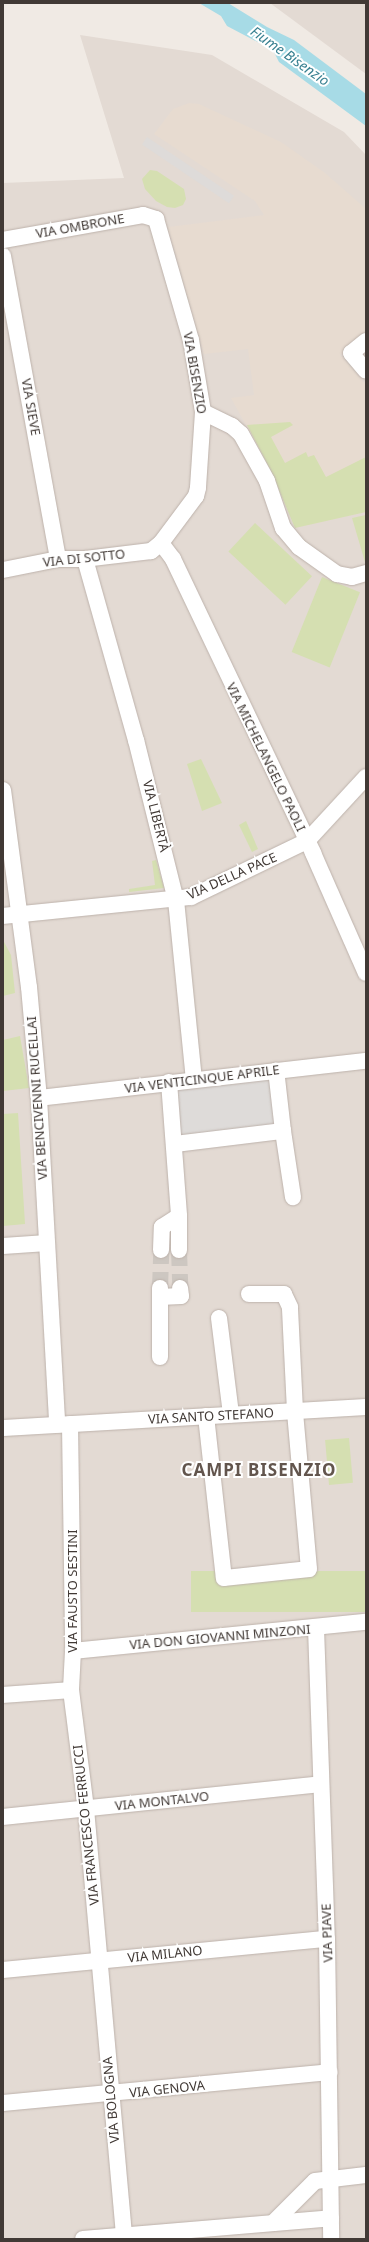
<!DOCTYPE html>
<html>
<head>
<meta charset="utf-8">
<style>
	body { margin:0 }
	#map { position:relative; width:369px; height:2242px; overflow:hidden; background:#f0eae4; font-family:"Noto Sans",sans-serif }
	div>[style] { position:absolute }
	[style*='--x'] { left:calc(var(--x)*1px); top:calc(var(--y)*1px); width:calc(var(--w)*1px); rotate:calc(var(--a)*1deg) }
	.residential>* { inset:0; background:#e3dad3 }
	.education>* { inset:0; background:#e7dbd0 }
	.green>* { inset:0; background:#d5dfb1; transform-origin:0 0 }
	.parking>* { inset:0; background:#dedbd9; transform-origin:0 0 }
	.water>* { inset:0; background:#a7dbe6 }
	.minor-tunnel>* { height:16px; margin-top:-8px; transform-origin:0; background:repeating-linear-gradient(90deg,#cdc7c1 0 16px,transparent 0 24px) }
	.roads { filter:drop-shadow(0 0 1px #bdb2ab) drop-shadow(0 0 1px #bdb2ab) }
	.minor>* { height:16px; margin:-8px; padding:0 8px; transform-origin:8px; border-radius:8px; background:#fff }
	span { translate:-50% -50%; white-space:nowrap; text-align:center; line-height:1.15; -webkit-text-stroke:4px #fff; paint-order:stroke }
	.street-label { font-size:13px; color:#413935 }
	.water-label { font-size:14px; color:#388091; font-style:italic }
	.district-label { font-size:17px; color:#62554d; font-weight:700; letter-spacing:1px }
	.frame { position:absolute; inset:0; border:4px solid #413935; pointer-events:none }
</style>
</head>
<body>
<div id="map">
	<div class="residential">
		<i style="clip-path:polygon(270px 3px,366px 3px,366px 74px)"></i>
		<i style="clip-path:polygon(80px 35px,212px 55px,344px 132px,366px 155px,366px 2239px,3px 2239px,3px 183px,124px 178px)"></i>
	</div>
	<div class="education">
		<i style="clip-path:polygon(189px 103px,199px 104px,281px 142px,325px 173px,366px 209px,366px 333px,340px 355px,366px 385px,366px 512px,295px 528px,271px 470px,231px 398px,254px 395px,248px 349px,204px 354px,168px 227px,264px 215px,255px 201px,154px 134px,173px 109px)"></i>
	</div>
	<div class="green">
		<i style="clip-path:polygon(150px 170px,157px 171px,184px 189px,186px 199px,183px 205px,175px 208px,167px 207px,156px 201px,145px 189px,142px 179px)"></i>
		<i style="clip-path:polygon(290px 422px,293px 425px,271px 437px,285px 463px,306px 452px,308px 457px,314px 455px,326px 477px,366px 457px,366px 512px,295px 528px,271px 471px,247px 425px)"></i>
		<i style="clip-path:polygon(366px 515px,366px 562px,365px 562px,352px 518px)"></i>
		<i style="left:255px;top:523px;width:78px;height:39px;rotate:43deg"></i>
		<i style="left:322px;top:577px;width:41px;height:81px;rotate:22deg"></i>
		<i style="clip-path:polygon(201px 759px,222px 803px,202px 811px,187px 764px)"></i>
		<i style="clip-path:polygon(246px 821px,258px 849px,252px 852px,239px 825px)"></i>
		<i style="clip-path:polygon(156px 860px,164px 888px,129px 892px,129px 889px,155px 885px,152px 861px)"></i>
		<i style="clip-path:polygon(3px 940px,11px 955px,15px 993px,3px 996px)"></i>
		<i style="clip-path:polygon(20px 1036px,29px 1088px,3px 1091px,3px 1040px)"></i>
		<i style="clip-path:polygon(18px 1113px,25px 1224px,3px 1226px,3px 1114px)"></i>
		<i style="left:349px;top:1438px;width:45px;height:24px;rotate:85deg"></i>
		<i style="left:366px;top:1571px;width:41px;height:175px;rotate:90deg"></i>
	</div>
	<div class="parking">
		<i style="left:147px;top:137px;width:105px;height:9px;rotate:34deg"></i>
		<i style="left:276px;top:1070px;width:61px;height:108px;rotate:83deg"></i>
	</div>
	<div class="water">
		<i style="clip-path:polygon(199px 3px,228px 3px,267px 27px,294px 40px,366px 94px,366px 126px,279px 62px,273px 50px,227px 26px,221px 16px)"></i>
	</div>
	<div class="minor-tunnel">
		<i style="--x:179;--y:1250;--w:38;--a:88"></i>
		<i style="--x:160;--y:1288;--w:38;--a:-88"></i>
	</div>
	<div class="roads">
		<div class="minor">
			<i style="--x:3;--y:240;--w:142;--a:-10.1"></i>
			<i style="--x:143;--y:215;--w:14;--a:17"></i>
			<i style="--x:156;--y:219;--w:126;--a:73.9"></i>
			<i style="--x:191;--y:340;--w:73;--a:80.5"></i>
			<i style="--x:203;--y:412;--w:76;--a:93.8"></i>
			<i style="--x:198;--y:488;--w:8;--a:104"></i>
			<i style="--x:196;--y:496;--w:59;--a:126.7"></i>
			<i style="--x:161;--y:543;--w:13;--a:141"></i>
			<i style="--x:151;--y:551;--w:66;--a:173.1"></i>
			<i style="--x:85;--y:559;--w:27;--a:180"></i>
			<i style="--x:58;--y:559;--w:56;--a:168.7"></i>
			<i style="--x:3;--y:256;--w:308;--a:79.7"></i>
			<i style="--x:366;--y:341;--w:19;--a:141"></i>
			<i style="--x:351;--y:353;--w:23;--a:50"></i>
			<i style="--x:203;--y:412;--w:32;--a:26"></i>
			<i style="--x:232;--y:426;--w:12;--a:42"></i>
			<i style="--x:241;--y:434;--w:54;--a:61"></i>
			<i style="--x:267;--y:481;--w:50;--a:71.2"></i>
			<i style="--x:283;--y:528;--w:25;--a:50"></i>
			<i style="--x:299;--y:547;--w:47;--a:35.4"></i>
			<i style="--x:337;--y:574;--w:15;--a:11"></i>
			<i style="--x:352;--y:577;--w:15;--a:-16"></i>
			<i style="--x:161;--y:543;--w:20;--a:53"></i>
			<i style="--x:173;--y:559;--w:326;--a:64.5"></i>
			<i style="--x:313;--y:853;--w:131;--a:66.2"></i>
			<i style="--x:85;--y:559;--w:188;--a:74.3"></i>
			<i style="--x:136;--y:740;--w:165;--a:76"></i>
			<i style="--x:176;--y:900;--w:180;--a:84.3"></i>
			<i style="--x:3;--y:790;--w:199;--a:82.5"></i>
			<i style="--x:29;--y:987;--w:111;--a:84.9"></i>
			<i style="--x:39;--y:1098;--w:327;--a:86.8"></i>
			<i style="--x:3;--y:916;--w:189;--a:-5.8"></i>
			<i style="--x:191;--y:897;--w:129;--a:-25.8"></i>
			<i style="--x:307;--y:841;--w:87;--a:-47.3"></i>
			<i style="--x:169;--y:1082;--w:134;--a:85.7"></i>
			<i style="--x:39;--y:1098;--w:329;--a:-6.5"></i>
			<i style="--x:283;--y:1131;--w:67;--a:81.4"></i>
			<i style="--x:175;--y:1144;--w:109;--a:-6.9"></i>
			<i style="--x:283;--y:1131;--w:61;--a:-96.5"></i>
			<i style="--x:3;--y:1246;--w:44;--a:-3.9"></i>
			<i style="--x:161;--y:1250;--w:23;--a:-88"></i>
			<i style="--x:162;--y:1227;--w:20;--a:-33"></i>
			<i style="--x:179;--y:1216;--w:34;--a:90"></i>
			<i style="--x:160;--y:1288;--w:9;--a:90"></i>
			<i style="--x:160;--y:1297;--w:21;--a:-3"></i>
			<i style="--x:181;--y:1296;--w:8;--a:-97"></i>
			<i style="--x:160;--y:1297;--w:60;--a:90"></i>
			<i style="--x:219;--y:1318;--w:97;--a:82.9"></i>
			<i style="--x:206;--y:1416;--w:163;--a:83.7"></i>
			<i style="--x:224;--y:1578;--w:85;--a:-6"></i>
			<i style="--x:309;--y:1569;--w:159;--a:-95.1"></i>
			<i style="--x:295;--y:1411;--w:104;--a:-92.8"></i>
			<i style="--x:290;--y:1307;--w:14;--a:-115"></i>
			<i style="--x:284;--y:1294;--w:35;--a:180"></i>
			<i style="--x:70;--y:1424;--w:227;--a:89.2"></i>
			<i style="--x:73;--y:1651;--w:39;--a:93"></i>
			<i style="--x:71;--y:1690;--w:120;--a:82.8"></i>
			<i style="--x:86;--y:1809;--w:432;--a:84.9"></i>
			<i style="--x:3;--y:1428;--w:364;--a:-3.3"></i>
			<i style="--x:316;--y:1628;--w:311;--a:88"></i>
			<i style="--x:327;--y:1939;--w:300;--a:89.2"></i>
			<i style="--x:73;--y:1651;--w:294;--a:-5.7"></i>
			<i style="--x:3;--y:1695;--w:68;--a:-4.2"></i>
			<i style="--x:3;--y:1817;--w:319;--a:-5.9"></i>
			<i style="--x:3;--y:1970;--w:325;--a:-5.5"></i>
			<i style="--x:3;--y:2103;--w:328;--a:-5.4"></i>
			<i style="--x:273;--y:2223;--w:59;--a:-45"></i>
			<i style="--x:315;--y:2181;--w:51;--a:-6.7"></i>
			<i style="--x:83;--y:2239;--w:249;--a:-4.8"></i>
		</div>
	</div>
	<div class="street-label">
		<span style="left:80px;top:226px;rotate:-10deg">VIA OMBRONE</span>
		<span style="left:195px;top:373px;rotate:80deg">VIA BISENZIO</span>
		<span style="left:31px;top:407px;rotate:80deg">VIA SIEVE</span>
		<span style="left:84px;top:558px;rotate:-6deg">VIA DI SOTTO</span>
		<span style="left:266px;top:757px;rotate:64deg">VIA MICHELANGELO PAOLI</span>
		<span style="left:156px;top:816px;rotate:76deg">VIA LIBERTÀ</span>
		<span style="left:232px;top:876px;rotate:-24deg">VIA DELLA PACE</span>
		<span style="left:202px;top:1079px;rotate:-7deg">VIA VENTICINQUE APRILE</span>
		<span style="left:37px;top:1098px;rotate:-94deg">VIA BENCIVENNI RUCELLAI</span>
		<span style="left:211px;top:1416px;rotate:-3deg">VIA SANTO STEFANO</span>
		<span style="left:72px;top:1591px;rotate:-90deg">VIA FAUSTO SESTINI</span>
		<span style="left:220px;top:1637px;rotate:-5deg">VIA DON GIOVANNI MINZONI</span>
		<span style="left:162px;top:1801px;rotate:-6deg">VIA MONTALVO</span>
		<span style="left:86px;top:1825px;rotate:-96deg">VIA FRANCESCO FERRUCCI</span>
		<span style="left:327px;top:1933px;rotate:-92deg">VIA PIAVE</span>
		<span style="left:165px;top:1954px;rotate:-6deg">VIA MILANO</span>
		<span style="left:167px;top:2089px;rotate:-6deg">VIA GENOVA</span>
		<span style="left:111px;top:2100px;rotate:-95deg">VIA BOLOGNA</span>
	</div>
	<div class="water-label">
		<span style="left:290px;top:56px;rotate:35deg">Fiume Bisenzio</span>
	</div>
	<div class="district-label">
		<span style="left:259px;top:1470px">CAMPI BISENZIO</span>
	</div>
	<div class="frame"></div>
</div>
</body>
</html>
